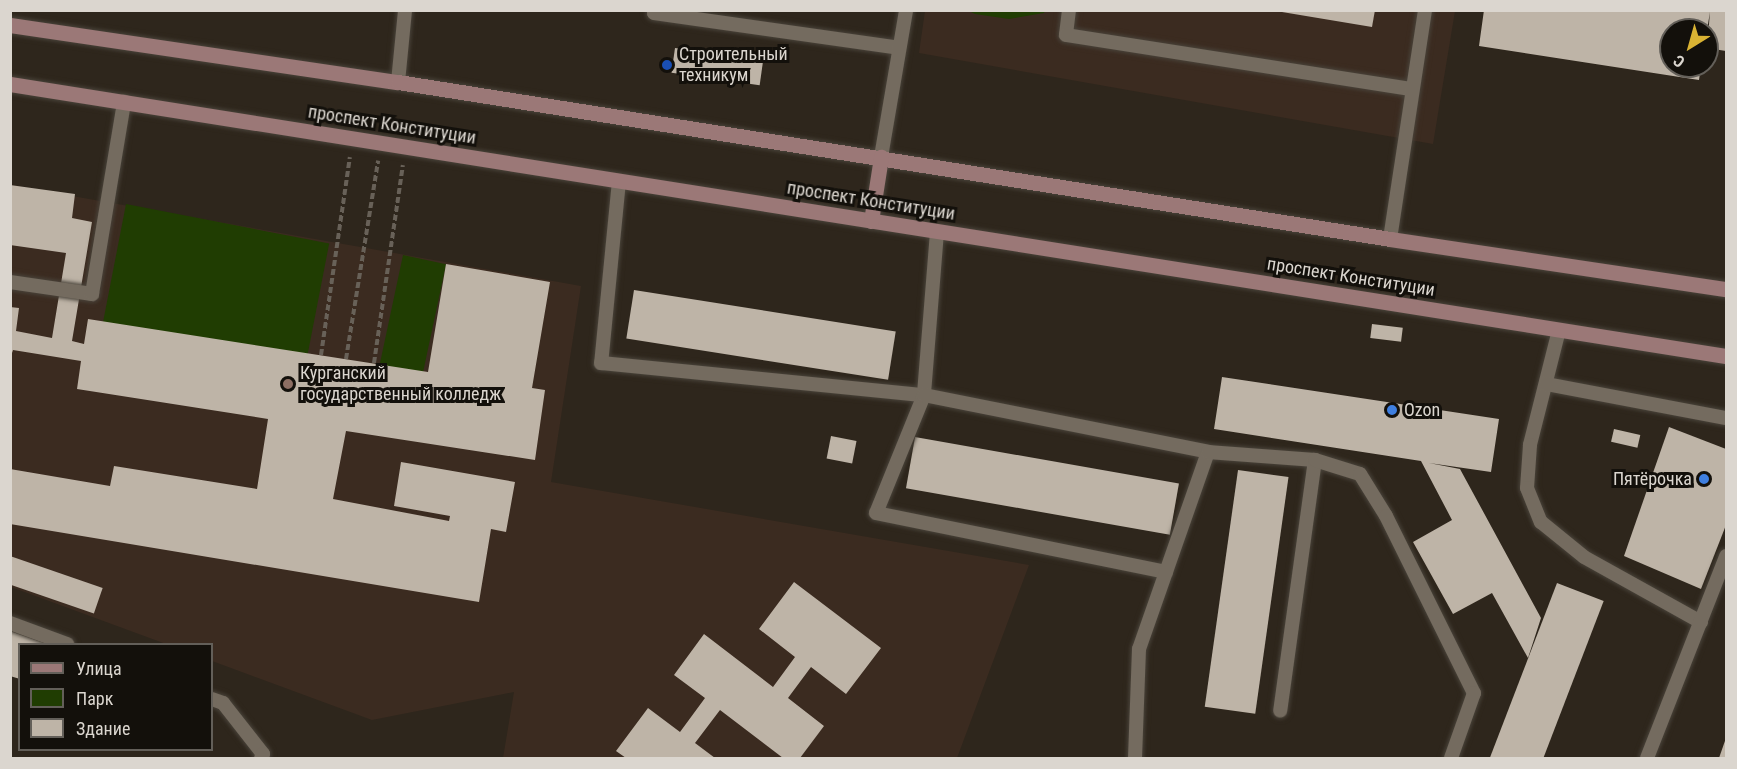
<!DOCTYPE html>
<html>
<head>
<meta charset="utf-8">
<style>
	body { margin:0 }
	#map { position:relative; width:1737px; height:769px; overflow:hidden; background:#2e261c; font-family:"Roboto Condensed",sans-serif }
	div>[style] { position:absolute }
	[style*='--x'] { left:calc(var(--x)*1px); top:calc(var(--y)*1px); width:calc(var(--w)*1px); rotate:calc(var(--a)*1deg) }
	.education>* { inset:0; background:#3b2b20 }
	.green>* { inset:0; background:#203d02; transform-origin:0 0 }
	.building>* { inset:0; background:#beb4a7; transform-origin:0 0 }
	.path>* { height:4px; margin-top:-2px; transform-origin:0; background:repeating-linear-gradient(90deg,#686158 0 6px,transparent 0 9px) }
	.roads { filter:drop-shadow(0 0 2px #49433a) drop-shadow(0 0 2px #49433a) }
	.lane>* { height:14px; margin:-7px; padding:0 7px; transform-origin:7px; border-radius:7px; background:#746b5f }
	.secondary>* { height:15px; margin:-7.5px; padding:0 7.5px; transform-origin:7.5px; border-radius:7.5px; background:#9b7877 }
	.dots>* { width:16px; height:16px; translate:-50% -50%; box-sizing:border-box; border:3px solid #13100b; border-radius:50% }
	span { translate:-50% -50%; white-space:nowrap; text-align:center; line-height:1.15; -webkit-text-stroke:6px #13100b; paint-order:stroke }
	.poi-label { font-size:18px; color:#dbd6cf }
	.left { translate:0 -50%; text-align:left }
	.right { translate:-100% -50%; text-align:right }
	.street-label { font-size:18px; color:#dbd6cf }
	.frame { position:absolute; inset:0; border:12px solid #dbd6cf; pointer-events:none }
	.legend { position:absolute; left:18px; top:643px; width:195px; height:108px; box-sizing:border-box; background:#13100b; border:2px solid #635f59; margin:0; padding:8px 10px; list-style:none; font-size:18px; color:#dbd6cf }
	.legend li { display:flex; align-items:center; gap:12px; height:30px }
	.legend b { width:30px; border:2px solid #635f59 }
	.north { position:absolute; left:1659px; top:18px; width:60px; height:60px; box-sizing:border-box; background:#13100b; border:2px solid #635f59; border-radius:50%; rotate:217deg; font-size:16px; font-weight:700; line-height:24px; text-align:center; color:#dbd6cf }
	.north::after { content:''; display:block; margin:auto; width:21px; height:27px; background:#dab333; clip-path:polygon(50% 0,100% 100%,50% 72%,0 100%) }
</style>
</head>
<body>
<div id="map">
	<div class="education">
		<i style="clip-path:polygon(925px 11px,1455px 11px,1433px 144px,919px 53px)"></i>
		<i style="clip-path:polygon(10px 185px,581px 286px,551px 482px,1029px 565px,957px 758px,503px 758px,514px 692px,372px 720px,212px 661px,212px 644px,166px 644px,11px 587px)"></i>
	</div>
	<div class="green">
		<i style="clip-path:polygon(969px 11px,1045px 11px,1044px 13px,1009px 19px,975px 14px)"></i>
		<i style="left:126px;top:204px;width:207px;height:120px;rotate:11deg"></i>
		<i style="left:403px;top:255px;width:44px;height:112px;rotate:12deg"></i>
	</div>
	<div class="building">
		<i style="clip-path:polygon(1270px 10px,1375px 10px,1372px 27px)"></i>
		<i style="clip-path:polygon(1484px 10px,1726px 10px,1726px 51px,1707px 48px,1710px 12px,1707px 30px,1671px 30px,1671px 66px,1701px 66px,1699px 80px,1479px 46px)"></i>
		<i style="left:675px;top:48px;width:89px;height:25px;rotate:8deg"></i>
		<i style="clip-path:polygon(10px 185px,75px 194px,72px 218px,92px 222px,72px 341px,84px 344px,88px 319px,428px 372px,446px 264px,550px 282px,532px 388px,545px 390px,535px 460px,346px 431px,333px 499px,449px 521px,450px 516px,394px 506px,401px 462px,515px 482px,506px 532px,491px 529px,479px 602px,10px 524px,10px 469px,110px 486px,114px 466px,257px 489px,268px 419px,77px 389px,81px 361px,13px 350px,10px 359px,10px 307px,19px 308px,16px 331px,52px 338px,66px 253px,10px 245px)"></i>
		<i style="left:634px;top:290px;width:265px;height:49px;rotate:9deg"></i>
		<i style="left:1372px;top:324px;width:31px;height:14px;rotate:7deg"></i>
		<i style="clip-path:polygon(1222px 377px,1499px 419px,1491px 472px,1429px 463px,1460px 469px,1541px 618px,1528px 658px,1492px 593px,1453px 614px,1413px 542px,1452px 520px,1421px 461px,1214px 429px)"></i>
		<i style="clip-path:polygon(1669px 427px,1726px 449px,1726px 525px,1701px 589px,1624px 556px)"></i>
		<i style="left:1614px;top:429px;width:27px;height:13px;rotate:13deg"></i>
		<i style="left:831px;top:436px;width:26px;height:23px;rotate:11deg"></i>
		<i style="left:915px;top:437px;width:268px;height:52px;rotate:10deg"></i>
		<i style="left:1238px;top:470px;width:51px;height:239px;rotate:8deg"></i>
		<i style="left:10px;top:556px;width:98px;height:27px;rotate:19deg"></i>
		<i style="clip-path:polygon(794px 582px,881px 648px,846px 694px,811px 667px,788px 698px,824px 726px,800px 758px,783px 758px,720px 710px,695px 743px,715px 758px,626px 758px,616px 751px,648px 708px,680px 732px,705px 698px,674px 675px,704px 634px,773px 687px,795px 657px,759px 629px)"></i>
		<i style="left:1557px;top:583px;width:50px;height:187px;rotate:21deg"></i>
		<i style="clip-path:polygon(10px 631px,47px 644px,20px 644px,20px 679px,10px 676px)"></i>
		<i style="clip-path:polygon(1726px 738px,1726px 758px,1719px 758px)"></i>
	</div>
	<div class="path">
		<i style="--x:321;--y:355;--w:200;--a:-81.7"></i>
		<i style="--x:346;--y:359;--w:201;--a:-80.8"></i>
		<i style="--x:374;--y:363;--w:200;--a:-81.7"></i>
	</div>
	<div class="roads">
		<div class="lane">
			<i style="--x:655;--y:10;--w:3;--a:108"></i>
			<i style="--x:654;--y:13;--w:247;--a:8.1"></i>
			<i style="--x:1069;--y:10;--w:25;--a:97"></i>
			<i style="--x:1066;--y:35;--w:350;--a:8.9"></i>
			<i style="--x:398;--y:82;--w:72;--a:-84.4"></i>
			<i style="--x:881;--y:157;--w:149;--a:-80.3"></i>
			<i style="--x:619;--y:181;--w:183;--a:95.6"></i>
			<i style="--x:601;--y:363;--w:325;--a:5.7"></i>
			<i style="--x:924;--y:395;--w:127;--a:112.1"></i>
			<i style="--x:876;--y:513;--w:296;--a:11.5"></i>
			<i style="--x:937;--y:232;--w:164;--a:94.6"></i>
			<i style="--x:924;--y:395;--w:290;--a:11.3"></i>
			<i style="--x:1208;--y:452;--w:209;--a:109.3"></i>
			<i style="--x:1139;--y:649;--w:109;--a:92.1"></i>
			<i style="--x:1390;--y:239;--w:232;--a:-81.3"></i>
			<i style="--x:10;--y:282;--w:83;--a:8.3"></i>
			<i style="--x:92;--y:294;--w:195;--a:-80.5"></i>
			<i style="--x:1559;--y:330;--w:119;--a:104.2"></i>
			<i style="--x:1530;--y:445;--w:43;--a:94"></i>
			<i style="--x:1527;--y:488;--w:37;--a:68"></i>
			<i style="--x:1541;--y:522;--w:55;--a:39.1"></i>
			<i style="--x:1584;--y:557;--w:134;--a:29.1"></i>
			<i style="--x:1546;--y:384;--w:183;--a:10.7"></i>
			<i style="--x:1208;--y:452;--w:107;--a:4.3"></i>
			<i style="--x:1315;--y:460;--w:253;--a:97.9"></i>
			<i style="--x:1315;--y:460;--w:47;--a:17.3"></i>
			<i style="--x:1360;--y:474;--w:49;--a:58.2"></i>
			<i style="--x:1386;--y:516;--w:198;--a:63.6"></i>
			<i style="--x:1474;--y:693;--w:69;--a:109.5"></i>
			<i style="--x:10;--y:623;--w:61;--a:20.2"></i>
			<i style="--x:212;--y:699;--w:12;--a:20"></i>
			<i style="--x:223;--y:703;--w:65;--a:51.9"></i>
			<i style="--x:263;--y:754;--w:4;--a:117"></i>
			<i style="--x:1647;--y:758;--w:217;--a:-68.6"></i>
		</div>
		<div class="secondary">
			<i style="--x:10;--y:25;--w:392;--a:8.4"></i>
			<i style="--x:398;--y:82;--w:1004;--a:8.99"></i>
			<i style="--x:1390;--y:239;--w:340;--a:8.5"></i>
			<i style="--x:10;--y:84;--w:1737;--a:9.01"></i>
			<i style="--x:871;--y:221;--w:65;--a:-81.1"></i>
		</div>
	</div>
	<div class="dots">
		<i style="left:667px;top:65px;background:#1a4fb4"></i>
		<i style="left:288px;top:384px;background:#8d6e63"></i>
		<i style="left:1392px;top:410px;background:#3f7fe0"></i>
		<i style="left:1704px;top:479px;background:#3f7fe0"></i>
	</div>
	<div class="poi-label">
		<span class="left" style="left:679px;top:65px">Строительный<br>техникум</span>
		<span class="left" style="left:300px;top:384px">Курганский<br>государственный колледж</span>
		<span class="left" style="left:1404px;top:410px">Ozon</span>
		<span class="right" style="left:1692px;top:479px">Пятёрочка</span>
	</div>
	<div class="street-label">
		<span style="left:392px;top:125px;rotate:9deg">проспект Конституции</span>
		<span style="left:871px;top:201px;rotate:9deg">проспект Конституции</span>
		<span style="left:1351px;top:277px;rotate:9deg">проспект Конституции</span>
	</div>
	<div class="frame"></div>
	<ul class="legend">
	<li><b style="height:8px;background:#9b7877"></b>Улица</li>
	<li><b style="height:16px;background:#203d02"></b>Парк</li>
	<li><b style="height:16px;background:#beb4a7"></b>Здание</li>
	</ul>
	<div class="north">С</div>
</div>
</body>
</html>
